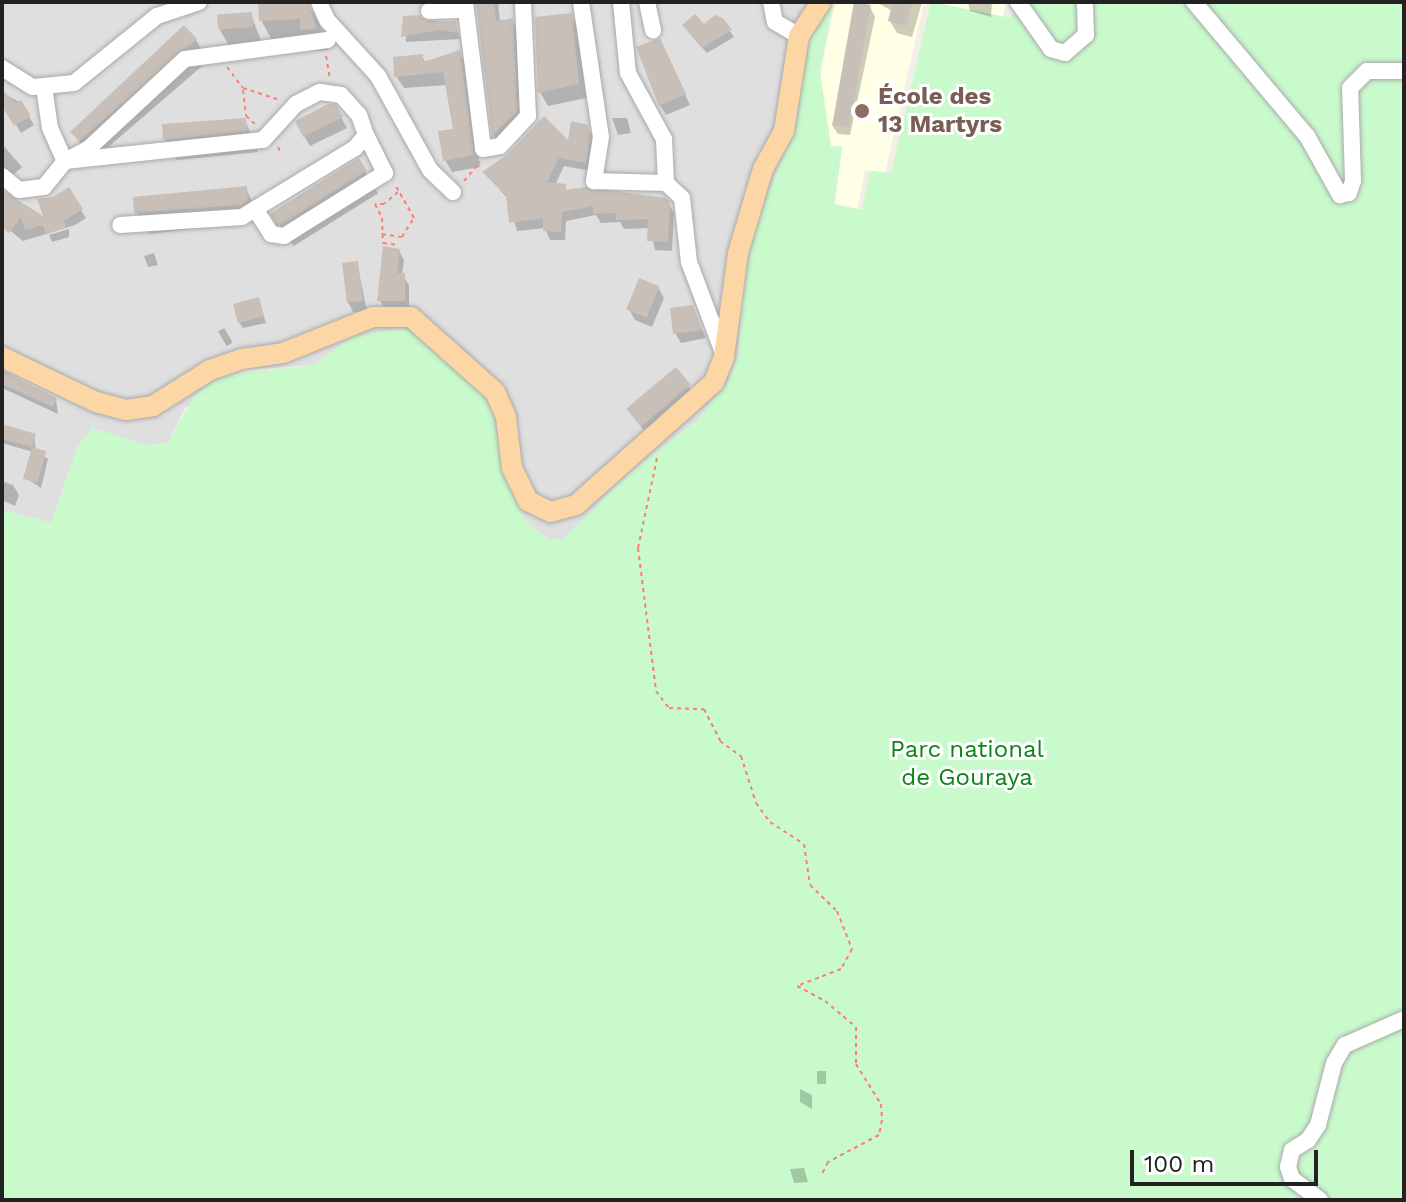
<!DOCTYPE html>
<html>
<head>
<meta charset="utf-8">
<style>
	body { margin:0 }
	#map { position:relative; width:1406px; height:1202px; overflow:hidden; background:#f2efe9; font-family:"Work Sans",sans-serif }
	div>[style] { position:absolute }
	[style*='--x'] { left:calc(var(--x)*1px); top:calc(var(--y)*1px); width:calc(var(--w)*1px); rotate:calc(var(--a)*1deg) }
	.residential>* { inset:0; background:#e0dfdf }
	.education>* { inset:0; background:#ffffe5 }
	.park>* { inset:0; background:#c8facc }
	.shadow>* { inset:0; background:#0003; transform-origin:0 0 }
	.building>* { inset:0; background:#c7bfb8; transform-origin:0 0 }
	.path>* { height:2px; margin-top:-1px; transform-origin:0; background:repeating-linear-gradient(90deg,#fa8072 0 4px,transparent 0 8px) }
	.roads { filter:drop-shadow(0 0 2px #a9a9a9) drop-shadow(0 0 2px #a9a9a9) }
	.minor>* { height:16px; margin:-8px; padding:0 8px; transform-origin:8px; border-radius:8px; background:#fff }
	.major>* { height:20px; margin:-10px; padding:0 10px; transform-origin:10px; border-radius:10px; background:#fcd6a4 }
	.dots>* { width:22px; height:22px; translate:-50% -50%; box-sizing:border-box; border:4px solid #fff; border-radius:50% }
	span { translate:-50% -50%; white-space:nowrap; text-align:center; line-height:1.15; -webkit-text-stroke:6px #fff; paint-order:stroke }
	.education-label { font-size:24px; color:#785e54; font-weight:700 }
	.left { translate:0 -50%; text-align:left }
	.park-label { font-size:24px; color:#0c8416 }
	.frame { position:absolute; inset:0; border:4px solid #222; pointer-events:none }
	.scale { position:absolute; left:1130px; top:1150px; width:188px; height:36px; box-sizing:border-box; border:4px solid #222; border-top:0; padding-left:10px; font-size:24px; line-height:28px; white-space:nowrap; color:#222; -webkit-text-stroke:6px #fff; paint-order:stroke }
</style>
</head>
<body>
<div id="map">
	<div class="residential">
		<i style="clip-path:polygon(2px 2px,833px 2px,820px 15px,800px 60px,798px 116px,742px 284px,739px 353px,729px 380px,699px 418px,620px 482px,585px 523px,563px 539px,549px 540px,526px 522px,509px 484px,491px 408px,403px 329px,353px 336px,314px 365px,243px 370px,185px 408px,168px 443px,145px 445px,92px 428px,78px 446px,51px 523px,2px 510px)"></i>
	</div>
	<div class="education">
		<i style="clip-path:polygon(835px 2px,1006px 2px,1003px 17px,924px 3px,885px 173px,865px 170px,857px 211px,835px 206px,842px 147px,831px 146px,820px 76px)"></i>
	</div>
	<div class="park">
		<i style="clip-path:polygon(833px 2px,820px 72px,831px 146px,842px 147px,834px 204px,862px 210px,870px 171px,891px 173px,931px 2px,1011px 18px,1015px 2px,1404px 2px,1404px 1200px,2px 1200px,2px 510px,51px 523px,78px 446px,92px 428px,145px 445px,168px 443px,194px 396px,221px 376px,314px 365px,353px 336px,403px 329px,419px 332px,481px 390px,491px 408px,509px 484px,526px 522px,549px 540px,563px 539px,620px 482px,699px 418px,729px 380px,739px 353px,748px 245px,798px 116px,800px 60px,820px 15px)"></i>
	</div>
	<div class="shadow">
		<i style="clip-path:polygon(477px 2px,498px 2px,500px 22px,512px 20px,518px 32px,522px 124px,501px 146px,494px 136px)"></i>
		<i style="clip-path:polygon(876px 2px,922px 2px,912px 37px,897px 33px,890px 21px,892px 11px)"></i>
		<i style="clip-path:polygon(968px 2px,992px 2px,991px 17px,970px 11px)"></i>
		<i style="clip-path:polygon(307px 3px,320px 24px,328px 50px,314px 51px,308px 40px,273px 42px,261px 20px)"></i>
		<i style="clip-path:polygon(870px 7px,875px 17px,850px 135px,838px 134px,832px 125px)"></i>
		<i style="clip-path:polygon(251px 15px,264px 48px,232px 51px,220px 30px)"></i>
		<i style="clip-path:polygon(570px 15px,579px 29px,586px 98px,548px 106px,540px 92px)"></i>
		<i style="clip-path:polygon(405px 18px,455px 23px,460px 39px,406px 42px)"></i>
		<i style="clip-path:polygon(722px 20px,734px 37px,707px 53px,688px 32px)"></i>
		<i style="clip-path:polygon(196px 40px,208px 61px,92px 161px,73px 132px)"></i>
		<i style="clip-path:polygon(665px 51px,690px 105px,666px 115px,660px 105px)"></i>
		<i style="clip-path:polygon(459px 52px,466px 65px,480px 167px,452px 172px,445px 160px,456px 130px,447px 85px,404px 88px,396px 76px,422px 56px,426px 64px)"></i>
		<i style="clip-path:polygon(2px 93px,20px 102px,34px 125px,21px 133px,6px 109px,2px 112px)"></i>
		<i style="clip-path:polygon(337px 110px,347px 128px,310px 146px,304px 136px)"></i>
		<i style="clip-path:polygon(612px 118px,627px 118px,631px 133px,618px 135px)"></i>
		<i style="clip-path:polygon(245px 120px,258px 152px,177px 160px,165px 139px)"></i>
		<i style="clip-path:polygon(587px 126px,592px 136px,590px 171px,564px 166px,555px 185px,568px 192px,668px 203px,674px 213px,672px 251px,655px 250px,650px 228px,624px 229px,620px 222px,601px 223px,596px 215px,566px 221px,565px 240px,550px 240px,545px 228px,517px 231px,508px 199px,484px 172px,569px 144px)"></i>
		<i style="clip-path:polygon(2px 144px,22px 167px,14px 174px,2px 171px)"></i>
		<i style="left:358px;top:161px;width:38px;height:100px;rotate:58deg"></i>
		<i style="clip-path:polygon(246px 188px,260px 221px,149px 234px,136px 212px)"></i>
		<i style="clip-path:polygon(68px 190px,86px 218px,75px 225px,23px 241px,2px 224px,2px 197px,47px 223px,54px 199px)"></i>
		<i style="clip-path:polygon(69px 229px,69px 237px,52px 242px,49px 235px)"></i>
		<i style="clip-path:polygon(399px 251px,404px 260px,402px 275px,409px 285px,409px 310px,385px 310px,380px 300px)"></i>
		<i style="clip-path:polygon(154px 253px,158px 265px,148px 267px,144px 256px)"></i>
		<i style="clip-path:polygon(357px 263px,367px 311px,353px 312px,348px 302px)"></i>
		<i style="clip-path:polygon(658px 287px,664px 298px,652px 327px,635px 320px,629px 309px)"></i>
		<i style="clip-path:polygon(258px 299px,266px 323px,243px 328px,239px 322px)"></i>
		<i style="clip-path:polygon(692px 307px,706px 338px,681px 343px,675px 333px)"></i>
		<i style="left:224px;top:328px;width:17px;height:7px;rotate:59deg"></i>
		<i style="clip-path:polygon(2px 370px,56px 399px,58px 414px,2px 388px)"></i>
		<i style="clip-path:polygon(689px 387px,695px 397px,647px 434px,634px 418px)"></i>
		<i style="clip-path:polygon(2px 426px,34px 436px,36px 450px,48px 459px,41px 488px,26px 478px,33px 452px,2px 443px)"></i>
		<i style="clip-path:polygon(2px 481px,13px 485px,19px 495px,15px 506px,2px 500px)"></i>
		<i style="left:817px;top:1071px;width:9px;height:13px"></i>
		<i style="clip-path:polygon(800px 1089px,812px 1095px,812px 1109px,800px 1102px)"></i>
		<i style="clip-path:polygon(804px 1168px,808px 1182px,794px 1183px,790px 1169px)"></i>
	</div>
	<div class="building">
		<i style="clip-path:polygon(274px 2px,308px 2px,317px 29px,300px 30px,300px 19px,259px 21px,258px 3px)"></i>
		<i style="clip-path:polygon(476px 2px,494px 2px,496px 21px,513px 18px,517px 112px,492px 136px)"></i>
		<i style="left:854px;top:2px;width:17px;height:125px;rotate:10deg"></i>
		<i style="clip-path:polygon(893px 2px,912px 2px,906px 26px,888px 21px)"></i>
		<i style="left:252px;top:12px;width:15px;height:35px;rotate:86deg"></i>
		<i style="clip-path:polygon(572px 13px,579px 84px,538px 93px,535px 17px)"></i>
		<i style="clip-path:polygon(695px 14px,704px 24px,715px 15px,723px 18px,732px 30px,702px 48px,682px 25px)"></i>
		<i style="clip-path:polygon(419px 15px,429px 22px,456px 21px,458px 33px,440px 30px,401px 37px,403px 16px)"></i>
		<i style="clip-path:polygon(184px 25px,197px 39px,79px 141px,70px 132px)"></i>
		<i style="clip-path:polygon(660px 38px,686px 94px,659px 106px,636px 47px)"></i>
		<i style="clip-path:polygon(460px 50px,474px 155px,443px 161px,438px 131px,453px 129px,443px 72px,394px 77px,393px 57px,423px 54px,423px 62px)"></i>
		<i style="clip-path:polygon(2px 90px,16px 103px,21px 100px,31px 116px,14px 126px,2px 106px)"></i>
		<i style="clip-path:polygon(328px 104px,336px 105px,343px 117px,303px 137px,295px 121px)"></i>
		<i style="clip-path:polygon(544px 116px,568px 140px,571px 121px,588px 125px,590px 137px,586px 163px,559px 158px,547px 182px,566px 184px,566px 190px,585px 187px,666px 198px,670px 202px,668px 242px,647px 241px,648px 219px,616px 220px,616px 213px,593px 214px,593px 206px,562px 212px,561px 232px,543px 231px,543px 218px,509px 223px,506px 195px,482px 172px,508px 154px)"></i>
		<i style="clip-path:polygon(246px 118px,247px 131px,163px 140px,162px 124px)"></i>
		<i style="left:359px;top:158px;width:15px;height:105px;rotate:58deg"></i>
		<i style="clip-path:polygon(247px 186px,248px 200px,241px 205px,134px 213px,133px 197px)"></i>
		<i style="clip-path:polygon(69px 187px,83px 209px,64px 221px,66px 228px,46px 234px,43px 225px,25px 230px,21px 217px,9px 233px,2px 227px,2px 190px,43px 216px,37px 199px,53px 197px)"></i>
		<i style="clip-path:polygon(383px 246px,400px 249px,397px 273px,405px 273px,405px 301px,377px 301px)"></i>
		<i style="left:358px;top:261px;width:40px;height:16px;rotate:83deg"></i>
		<i style="left:639px;top:278px;width:22px;height:34px;rotate:22deg"></i>
		<i style="left:259px;top:297px;width:20px;height:27px;rotate:75deg"></i>
		<i style="clip-path:polygon(693px 305px,702px 330px,673px 334px,670px 308px)"></i>
		<i style="left:676px;top:367px;width:23px;height:65px;rotate:50deg"></i>
		<i style="clip-path:polygon(2px 371px,57px 398px,53px 407px,2px 384px)"></i>
		<i style="clip-path:polygon(2px 424px,36px 434px,32px 447px,2px 439px)"></i>
		<i style="left:32px;top:447px;width:15px;height:33px;rotate:16deg"></i>
	</div>
	<div class="path">
		<i style="--x:326;--y:56;--w:22;--a:80"></i>
		<i style="--x:227;--y:67;--w:26;--a:53"></i>
		<i style="--x:243;--y:88;--w:39;--a:18"></i>
		<i style="--x:243;--y:90;--w:26;--a:83"></i>
		<i style="--x:246;--y:116;--w:15;--a:42"></i>
		<i style="--x:278;--y:147;--w:7;--a:63"></i>
		<i style="--x:464;--y:181;--w:25;--a:-50"></i>
		<i style="--x:398;--y:192;--w:18;--a:139"></i>
		<i style="--x:384;--y:204;--w:9;--a:180"></i>
		<i style="--x:375;--y:204;--w:16;--a:63"></i>
		<i style="--x:382;--y:218;--w:25;--a:88"></i>
		<i style="--x:383;--y:243;--w:16;--a:7"></i>
		<i style="--x:382;--y:234;--w:20;--a:9"></i>
		<i style="--x:402;--y:237;--w:22;--a:-58"></i>
		<i style="--x:414;--y:218;--w:40;--a:-119.7"></i>
		<i style="--x:657;--y:458;--w:92;--a:101.9"></i>
		<i style="--x:638;--y:548;--w:144;--a:82.8"></i>
		<i style="--x:656;--y:691;--w:21;--a:53"></i>
		<i style="--x:669;--y:708;--w:35;--a:2"></i>
		<i style="--x:704;--y:709;--w:36;--a:63"></i>
		<i style="--x:720;--y:741;--w:26;--a:36"></i>
		<i style="--x:741;--y:756;--w:49;--a:72.3"></i>
		<i style="--x:756;--y:803;--w:24;--a:54"></i>
		<i style="--x:770;--y:822;--w:40;--a:32.9"></i>
		<i style="--x:804;--y:844;--w:41;--a:81.7"></i>
		<i style="--x:810;--y:885;--w:37;--a:44"></i>
		<i style="--x:837;--y:911;--w:41;--a:68.5"></i>
		<i style="--x:852;--y:949;--w:23;--a:119"></i>
		<i style="--x:841;--y:969;--w:47;--a:158.9"></i>
		<i style="--x:797;--y:986;--w:32;--a:28"></i>
		<i style="--x:825;--y:1001;--w:40;--a:40"></i>
		<i style="--x:856;--y:1027;--w:37;--a:90"></i>
		<i style="--x:856;--y:1064;--w:47;--a:58"></i>
		<i style="--x:881;--y:1104;--w:16;--a:86"></i>
		<i style="--x:882;--y:1120;--w:15;--a:101"></i>
		<i style="--x:879;--y:1135;--w:58;--a:152.1"></i>
		<i style="--x:828;--y:1162;--w:13;--a:117"></i>
	</div>
	<div class="roads">
		<div class="minor">
			<i style="--x:319;--y:2;--w:20;--a:66"></i>
			<i style="--x:327;--y:20;--w:76;--a:47.7"></i>
			<i style="--x:378;--y:76;--w:107;--a:61"></i>
			<i style="--x:430;--y:170;--w:32;--a:44"></i>
			<i style="--x:465;--y:2;--w:148;--a:83"></i>
			<i style="--x:483;--y:149;--w:17;--a:-10"></i>
			<i style="--x:500;--y:146;--w:41;--a:-47"></i>
			<i style="--x:528;--y:116;--w:114;--a:-92.5"></i>
			<i style="--x:581;--y:2;--w:136;--a:81.6"></i>
			<i style="--x:601;--y:137;--w:45;--a:99"></i>
			<i style="--x:594;--y:181;--w:72;--a:1.6"></i>
			<i style="--x:621;--y:2;--w:71;--a:84.4"></i>
			<i style="--x:628;--y:73;--w:75;--a:61.4"></i>
			<i style="--x:664;--y:139;--w:44;--a:87.4"></i>
			<i style="--x:666;--y:183;--w:22;--a:43"></i>
			<i style="--x:682;--y:198;--w:64;--a:83.8"></i>
			<i style="--x:689;--y:262;--w:99;--a:69.4"></i>
			<i style="--x:647;--y:2;--w:29;--a:78"></i>
			<i style="--x:771;--y:2;--w:20;--a:79"></i>
			<i style="--x:775;--y:22;--w:28;--a:30"></i>
			<i style="--x:1018;--y:2;--w:57;--a:54.9"></i>
			<i style="--x:1051;--y:49;--w:15;--a:16"></i>
			<i style="--x:1065;--y:53;--w:28;--a:-41"></i>
			<i style="--x:1086;--y:35;--w:33;--a:-92"></i>
			<i style="--x:1194;--y:2;--w:175;--a:49.9"></i>
			<i style="--x:1307;--y:136;--w:68;--a:60.8"></i>
			<i style="--x:1340;--y:195;--w:9;--a:-13"></i>
			<i style="--x:1349;--y:193;--w:13;--a:-72"></i>
			<i style="--x:1353;--y:181;--w:93;--a:-91.8"></i>
			<i style="--x:1350;--y:88;--w:24;--a:-45"></i>
			<i style="--x:1367;--y:71;--w:37;--a:0"></i>
			<i style="--x:429;--y:11;--w:37;--a:-2"></i>
			<i style="--x:2;--y:68;--w:36;--a:32"></i>
			<i style="--x:33;--y:87;--w:41;--a:-5.6"></i>
			<i style="--x:74;--y:83;--w:107;--a:-38.9"></i>
			<i style="--x:157;--y:16;--w:44;--a:-18.4"></i>
			<i style="--x:44;--y:87;--w:41;--a:81.7"></i>
			<i style="--x:50;--y:128;--w:36;--a:66"></i>
			<i style="--x:65;--y:161;--w:199;--a:-6.1"></i>
			<i style="--x:263;--y:140;--w:49;--a:-47.5"></i>
			<i style="--x:296;--y:104;--w:27;--a:-27"></i>
			<i style="--x:320;--y:92;--w:21;--a:8"></i>
			<i style="--x:341;--y:95;--w:27;--a:48"></i>
			<i style="--x:359;--y:115;--w:21;--a:71"></i>
			<i style="--x:366;--y:135;--w:17;--a:130"></i>
			<i style="--x:355;--y:148;--w:132;--a:148.6"></i>
			<i style="--x:242;--y:217;--w:122;--a:176.2"></i>
			<i style="--x:2;--y:176;--w:22;--a:39"></i>
			<i style="--x:19;--y:190;--w:25;--a:-7"></i>
			<i style="--x:44;--y:187;--w:33;--a:-51"></i>
			<i style="--x:65;--y:161;--w:26;--a:-28"></i>
			<i style="--x:88;--y:149;--w:132;--a:-42.9"></i>
			<i style="--x:185;--y:59;--w:144;--a:-7.6"></i>
			<i style="--x:255;--y:209;--w:30;--a:57"></i>
			<i style="--x:271;--y:234;--w:13;--a:9"></i>
			<i style="--x:284;--y:236;--w:119;--a:-32"></i>
			<i style="--x:385;--y:173;--w:42;--a:-116.6"></i>
			<i style="--x:1320;--y:1200;--w:35;--a:-143"></i>
			<i style="--x:1292;--y:1179;--w:13;--a:-108"></i>
			<i style="--x:1288;--y:1167;--w:17;--a:-77"></i>
			<i style="--x:1292;--y:1150;--w:19;--a:-32"></i>
			<i style="--x:1308;--y:1140;--w:18;--a:-56"></i>
			<i style="--x:1318;--y:1125;--w:64;--a:-75.5"></i>
			<i style="--x:1334;--y:1063;--w:21;--a:-59"></i>
			<i style="--x:1345;--y:1045;--w:64;--a:-23.8"></i>
		</div>
		<div class="major">
			<i style="--x:2;--y:357;--w:104;--a:25.6"></i>
			<i style="--x:96;--y:402;--w:31;--a:15"></i>
			<i style="--x:126;--y:410;--w:27;--a:-8"></i>
			<i style="--x:153;--y:406;--w:67;--a:-32.3"></i>
			<i style="--x:210;--y:370;--w:34;--a:-19"></i>
			<i style="--x:242;--y:359;--w:41;--a:-8.3"></i>
			<i style="--x:283;--y:353;--w:97;--a:-21.8"></i>
			<i style="--x:373;--y:317;--w:38;--a:0"></i>
			<i style="--x:411;--y:317;--w:113;--a:41.8"></i>
			<i style="--x:495;--y:392;--w:27;--a:66"></i>
			<i style="--x:506;--y:417;--w:51;--a:83.3"></i>
			<i style="--x:512;--y:468;--w:37;--a:64"></i>
			<i style="--x:528;--y:501;--w:25;--a:26"></i>
			<i style="--x:551;--y:512;--w:26;--a:-16"></i>
			<i style="--x:576;--y:505;--w:185;--a:-41.7"></i>
			<i style="--x:714;--y:382;--w:27;--a:-68"></i>
			<i style="--x:724;--y:357;--w:105;--a:-82.3"></i>
			<i style="--x:738;--y:253;--w:88;--a:-73.4"></i>
			<i style="--x:763;--y:169;--w:43;--a:-61.1"></i>
			<i style="--x:784;--y:131;--w:96;--a:-81"></i>
			<i style="--x:799;--y:36;--w:40;--a:-57.1"></i>
		</div>
	</div>
	<div class="dots">
		<i style="left:862px;top:111px;background:#8d6e63"></i>
	</div>
	<div class="education-label">
		<span class="left" style="left:878px;top:111px">École des<br>13 Martyrs</span>
	</div>
	<div class="park-label">
		<span style="left:967px;top:764px">Parc national<br>de Gouraya</span>
	</div>
	<div class="frame"></div>
	<div class="scale">100 m</div>
</div>
</body>
</html>
